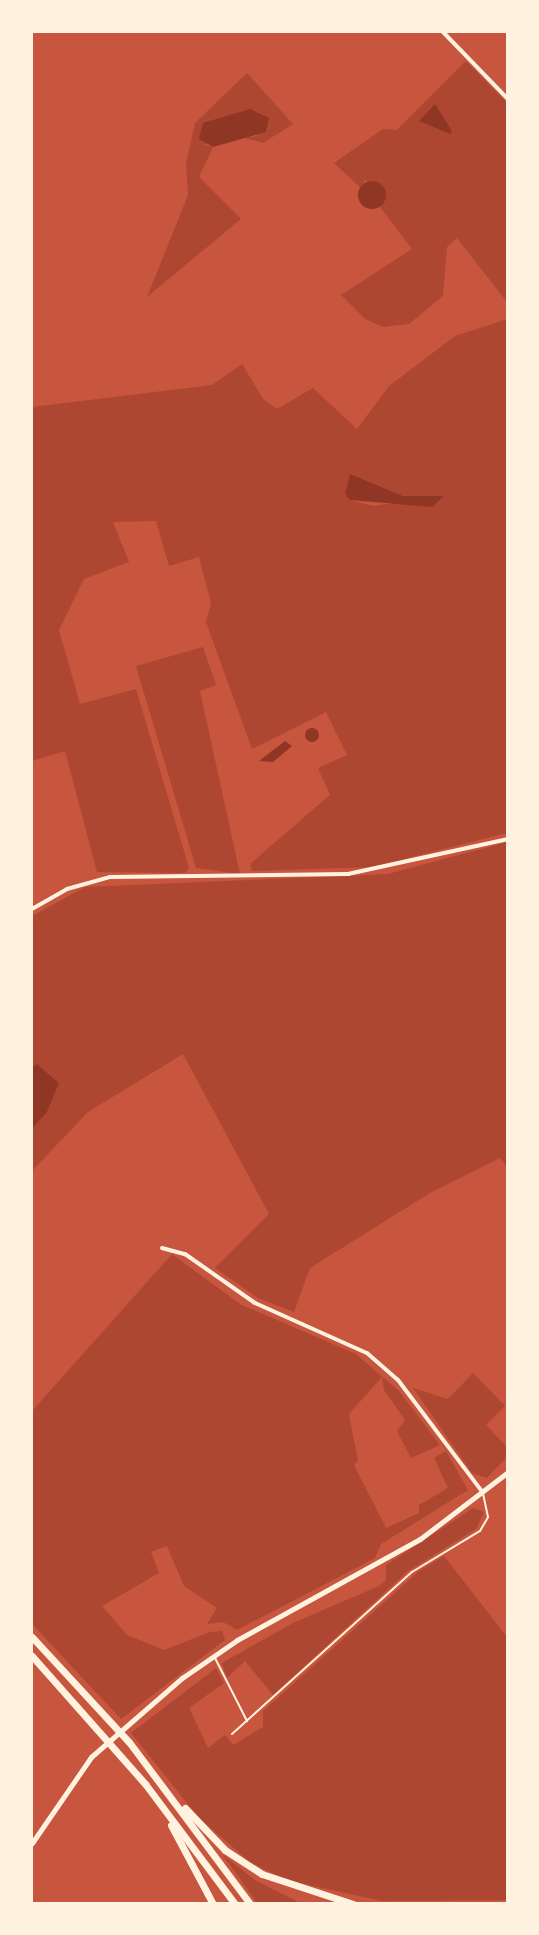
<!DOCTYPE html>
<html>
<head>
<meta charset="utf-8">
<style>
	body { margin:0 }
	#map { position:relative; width:539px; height:1935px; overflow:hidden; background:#c8553d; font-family:"PT Sans",sans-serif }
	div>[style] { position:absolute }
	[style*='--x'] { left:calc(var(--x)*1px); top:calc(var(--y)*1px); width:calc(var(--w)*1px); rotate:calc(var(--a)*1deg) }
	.green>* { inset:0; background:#ae4732 }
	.water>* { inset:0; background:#8f3625 }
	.round { border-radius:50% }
	.service>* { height:2px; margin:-1px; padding:0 1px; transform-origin:1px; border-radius:1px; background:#fff3e0 }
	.minor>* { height:4px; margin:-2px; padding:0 2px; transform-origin:2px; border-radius:2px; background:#fff3e0 }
	.secondary>* { height:5px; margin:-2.5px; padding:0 2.5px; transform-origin:2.5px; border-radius:2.5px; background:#fff3e0 }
	.trunk>* { height:7px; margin:-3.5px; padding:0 3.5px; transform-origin:3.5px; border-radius:3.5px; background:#fff3e0 }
	span { translate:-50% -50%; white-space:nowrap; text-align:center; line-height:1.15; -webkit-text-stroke:6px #fff3e0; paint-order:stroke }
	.frame { position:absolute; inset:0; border:33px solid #fff3e0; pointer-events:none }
</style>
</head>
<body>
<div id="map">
	<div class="green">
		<i style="clip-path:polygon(466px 61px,507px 103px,507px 302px,457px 238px,447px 247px,443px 296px,409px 324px,383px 327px,365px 319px,341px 295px,412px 249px,380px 207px,385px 192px,365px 180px,361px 188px,334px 163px,383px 129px,397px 130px)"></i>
		<i style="clip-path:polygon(247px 73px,293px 124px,263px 143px,239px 136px,254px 137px,271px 127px,204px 144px,213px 147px,199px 177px,241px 219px,147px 297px,188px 195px,186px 164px,195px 123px)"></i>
		<i style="clip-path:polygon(evenodd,507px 319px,507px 833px,373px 867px,252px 871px,250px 864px,330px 795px,318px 768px,347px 755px,326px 712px,252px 749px,206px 622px,211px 603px,199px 557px,169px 566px,156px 521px,113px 522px,129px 562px,84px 579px,59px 630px,80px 704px,136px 689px,189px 868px,185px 873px,97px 872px,65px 751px,32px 761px,32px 407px,212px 385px,242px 364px,263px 399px,277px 409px,313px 388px,357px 429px,389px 386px,455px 336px,507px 319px,350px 475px,403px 496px,442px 496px,373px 506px,350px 500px,345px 494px,350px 475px)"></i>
		<i style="clip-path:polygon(203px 647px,216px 685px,200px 691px,240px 874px,196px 868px,136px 666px)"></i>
		<i style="clip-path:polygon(507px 842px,507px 1167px,500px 1158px,430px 1193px,310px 1268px,294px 1312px,258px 1298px,215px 1268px,269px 1214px,183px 1054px,88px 1112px,32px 1171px,32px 1129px,47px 1112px,59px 1083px,37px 1064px,32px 1067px,32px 916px,85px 887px,388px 874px)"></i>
		<i style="clip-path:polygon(172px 1254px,240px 1304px,356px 1354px,399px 1391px,440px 1445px,411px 1458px,397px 1431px,405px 1420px,384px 1390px,382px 1377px,349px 1414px,358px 1461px,354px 1465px,386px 1528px,419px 1513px,419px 1505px,448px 1488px,434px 1458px,446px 1451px,468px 1490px,381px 1544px,375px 1558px,237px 1630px,223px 1622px,207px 1624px,217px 1608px,184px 1586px,167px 1546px,151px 1552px,159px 1573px,102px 1606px,127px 1635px,164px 1650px,210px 1632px,222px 1631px,225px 1640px,121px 1719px,32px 1624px,32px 1411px)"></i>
		<i style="clip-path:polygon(473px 1373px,505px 1406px,486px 1425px,507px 1447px,507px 1457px,487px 1478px,472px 1473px,413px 1388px,448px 1399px)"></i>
		<i style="clip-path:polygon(473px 1508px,484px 1512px,476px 1529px,408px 1571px,273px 1695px,245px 1661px,227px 1678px,222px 1663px,293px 1623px,379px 1586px,386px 1580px,386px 1565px)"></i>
		<i style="clip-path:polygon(444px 1556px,507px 1637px,507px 1900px,382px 1901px,286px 1880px,250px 1862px,199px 1818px,131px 1733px,216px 1668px,224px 1683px,189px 1708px,208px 1748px,225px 1735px,233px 1745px,263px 1727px,263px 1711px,419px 1571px)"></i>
		<i style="clip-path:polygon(223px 1855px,255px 1880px,300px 1903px,257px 1903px)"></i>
	</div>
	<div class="water">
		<i style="clip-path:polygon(435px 104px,452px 131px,450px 134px,419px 121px)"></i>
		<i style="clip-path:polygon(250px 109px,269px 118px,266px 132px,213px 147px,199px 139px,203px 123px)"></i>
		<i class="round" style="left:358px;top:181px;width:28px;height:28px"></i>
		<i style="clip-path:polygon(350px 474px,403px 496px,444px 496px,432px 507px,350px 500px,345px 494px)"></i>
		<i class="round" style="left:305px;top:728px;width:14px;height:14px"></i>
		<i style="clip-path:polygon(285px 741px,292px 746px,273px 762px,259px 761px)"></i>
		<i style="clip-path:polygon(37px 1064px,59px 1083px,47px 1112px,32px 1129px,32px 1067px)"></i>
	</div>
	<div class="service">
		<i style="--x:215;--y:1658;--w:71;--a:63.1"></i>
		<i style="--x:232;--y:1734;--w:242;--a:-42"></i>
		<i style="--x:412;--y:1572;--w:79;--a:-31.1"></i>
		<i style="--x:480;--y:1531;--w:16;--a:-60"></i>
		<i style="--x:488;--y:1517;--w:25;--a:-102"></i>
	</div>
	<div class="minor">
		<i style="--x:443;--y:32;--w:93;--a:45.9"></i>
		<i style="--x:32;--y:909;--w:40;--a:-29.7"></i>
		<i style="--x:67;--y:889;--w:45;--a:-15.6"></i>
		<i style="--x:110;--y:877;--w:238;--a:-0.7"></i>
		<i style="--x:348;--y:874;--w:164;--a:-12.3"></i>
		<i style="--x:162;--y:1248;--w:24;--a:15"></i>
		<i style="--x:185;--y:1254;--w:85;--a:35"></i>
		<i style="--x:255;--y:1303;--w:123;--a:24.1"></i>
		<i style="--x:367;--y:1353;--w:41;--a:41.1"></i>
		<i style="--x:398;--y:1380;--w:141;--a:53"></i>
	</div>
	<div class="secondary">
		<i style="--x:32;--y:1843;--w:104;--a:-55.5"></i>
		<i style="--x:91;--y:1757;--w:121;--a:-41"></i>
		<i style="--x:182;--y:1678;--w:67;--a:-34.6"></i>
		<i style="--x:237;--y:1640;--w:209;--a:-28.9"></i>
		<i style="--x:420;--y:1539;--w:111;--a:-37.3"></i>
	</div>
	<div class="trunk">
		<i style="--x:32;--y:1637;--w:143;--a:47.3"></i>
		<i style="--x:129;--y:1742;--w:202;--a:53.2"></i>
		<i style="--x:32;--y:1656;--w:172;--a:48.5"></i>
		<i style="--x:146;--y:1785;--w:149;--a:53.2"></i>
		<i style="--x:185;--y:1808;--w:58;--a:46.4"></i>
		<i style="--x:225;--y:1850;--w:44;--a:33"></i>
		<i style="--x:262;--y:1874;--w:96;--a:18.2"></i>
		<i style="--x:171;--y:1825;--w:89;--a:62"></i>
	</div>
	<div class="frame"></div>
</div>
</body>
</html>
